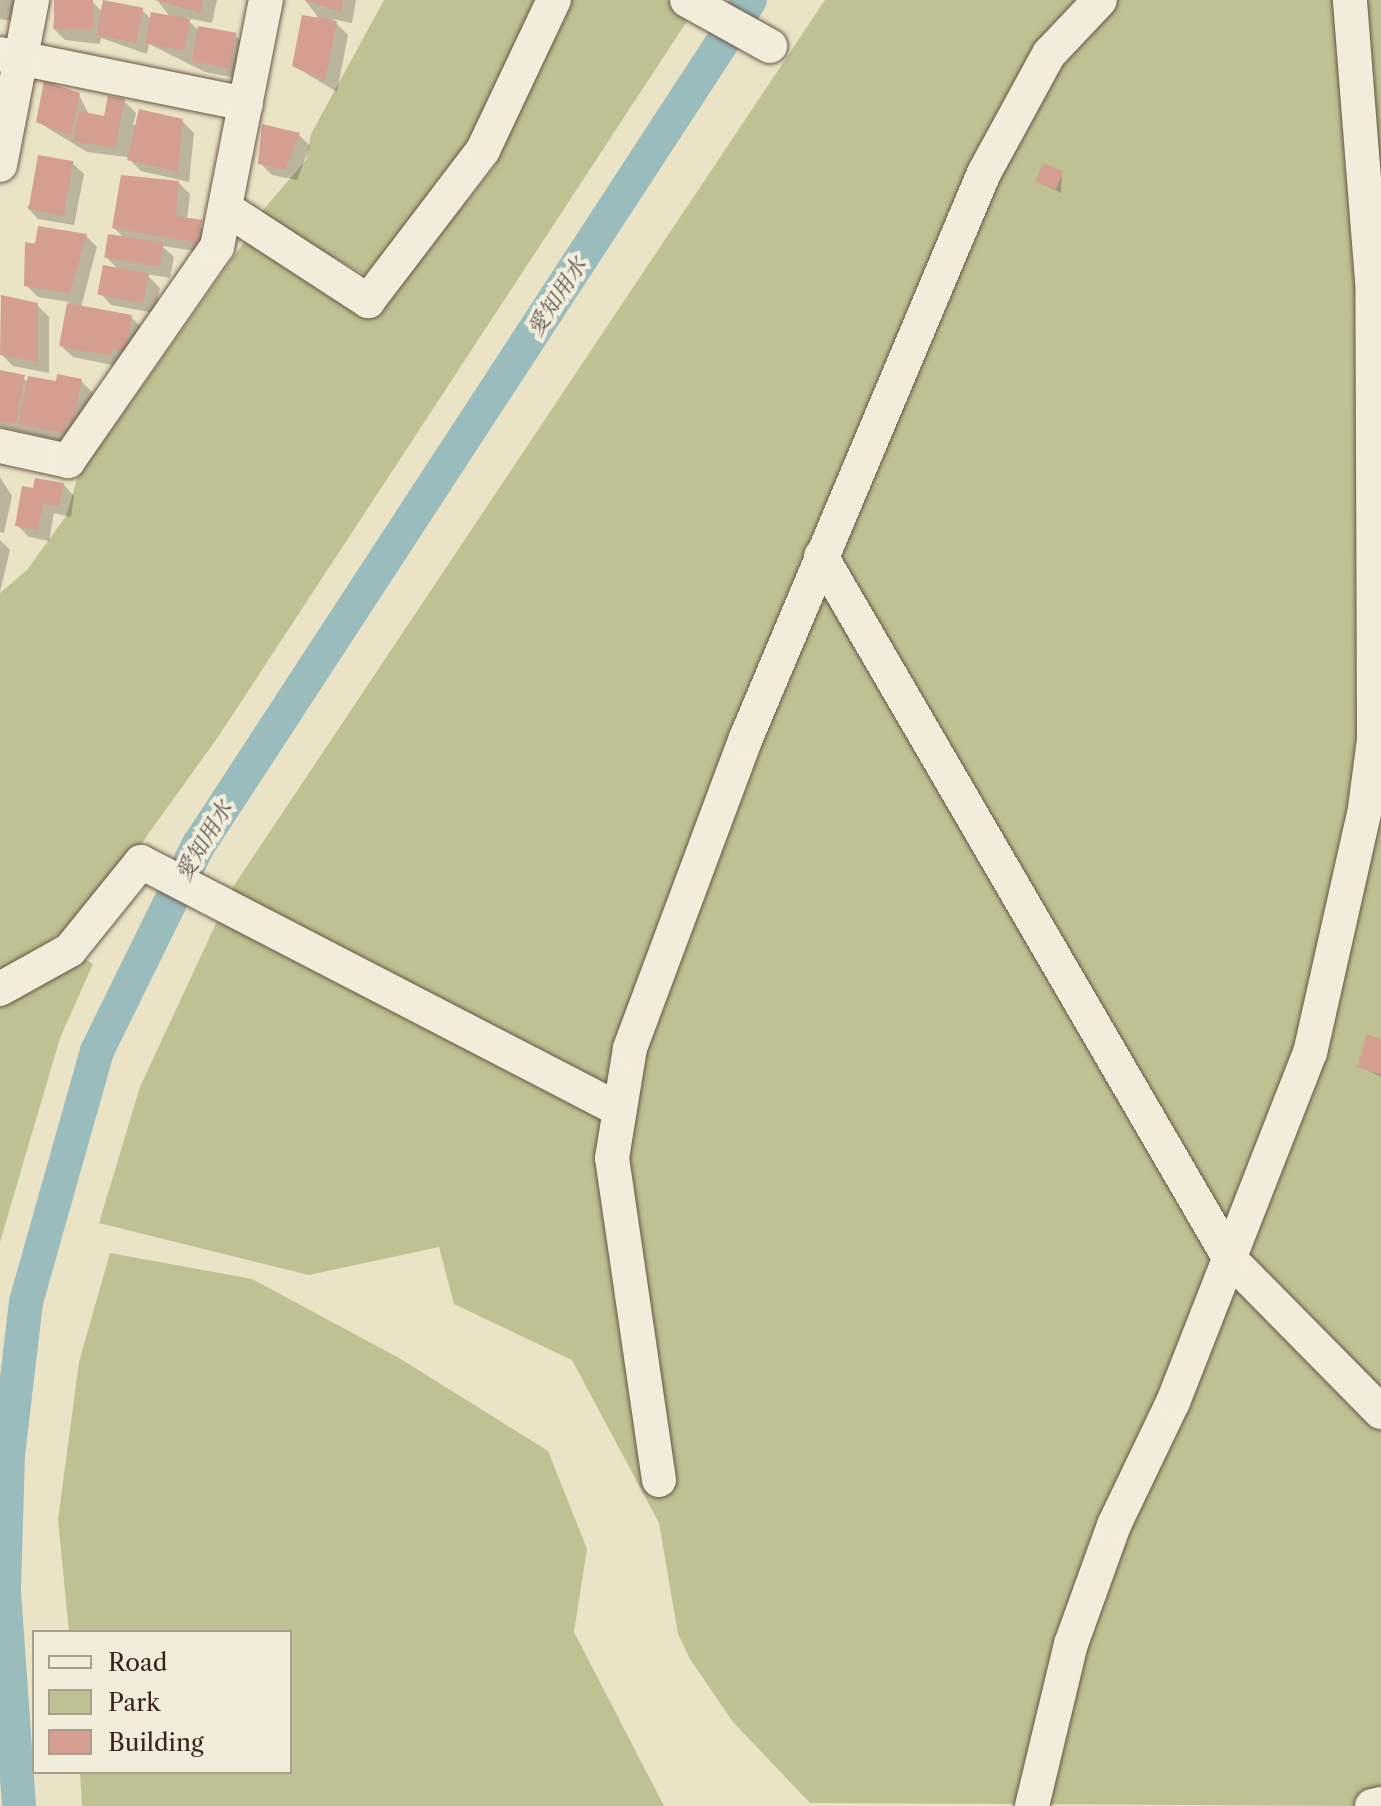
<!DOCTYPE html>
<html>
<head>
<meta charset="utf-8">
<style>
	body { margin:0 }
	#map { position:relative; width:1381px; height:1806px; overflow:hidden; background:#ebe3c6; font-family:"Libre Caslon Text","Noto Serif JP",serif }
	div>[style] { position:absolute }
	[style*='--x'] { left:calc(var(--x)*1px); top:calc(var(--y)*1px); width:calc(var(--w)*1px); rotate:calc(var(--a)*1deg) }
	.green>* { inset:0; background:#bec191 }
	.shadow>* { inset:0; background:#0003 }
	.canal>* { height:34px; margin:-17px; padding:0 17px; transform-origin:17px; border-radius:17px; background:#9bbcbd }
	.building>* { inset:0; background:#d49f91; transform-origin:0 0 }
	.roads { filter:drop-shadow(0 0 2px #675446) drop-shadow(0 0 2px #675446) }
	.minor>* { height:34px; margin:-17px; padding:0 17px; transform-origin:17px; border-radius:17px; background:#f2edda }
	span { translate:-50% -50%; white-space:nowrap; text-align:center; line-height:1.15; -webkit-text-stroke:8px #f2edda; paint-order:stroke }
	.water-label { font-size:22px; color:#58524c; font-style:italic }
	.legend { position:absolute; left:32px; top:1630px; width:260px; height:144px; box-sizing:border-box; background:#f2edda; border:2px solid #a99d8e; margin:0; padding:10px 14px; list-style:none; font-size:24px; color:#3b241c }
	.legend li { display:flex; align-items:center; gap:16px; height:40px }
	.legend b { width:40px; border:2px solid #a99d8e }
</style>
</head>
<body>
<div id="map">
	<div class="green">
		<i style="clip-path:polygon(384px 0,539px 0,462px 158px,365px 275px,258px 216px,306px 160px,311px 134px)"></i>
		<i style="clip-path:polygon(569px 0,669px 0,693px 12px,218px 737px,95px 908px,0 977px,0 593px,27px 570px,66px 516px,77px 479px,247px 238px,373px 317px,495px 166px)"></i>
		<i style="clip-path:polygon(825px 0,1381px 0,1381px 1806px,810px 1803px,733px 1722px,690px 1659px,678px 1634px,659px 1523px,572px 1360px,454px 1304px,439px 1247px,309px 1275px,99px 1223px,140px 1087px,233px 887px)"></i>
		<i style="clip-path:polygon(80px 956px,93px 964px,60px 1038px,0 1242px,0 1000px)"></i>
		<i style="clip-path:polygon(110px 1253px,252px 1279px,399px 1358px,548px 1451px,587px 1549px,574px 1632px,664px 1806px,82px 1806px,80px 1772px,290px 1772px,290px 1632px,69px 1632px,58px 1520px,79px 1362px)"></i>
	</div>
	<div class="shadow">
		<i style="clip-path:polygon(0 0,14px 0,11px 21px,0 19px)"></i>
		<i style="clip-path:polygon(56px 0,92px 1px,102px 12px,142px 10px,151px 19px,171px 18px,157px 0,217px 0,212px 23px,186px 18px,199px 31px,235px 35px,247px 47px,241px 79px,205px 72px,149px 44px,147px 54px,101px 38px,100px 44px,65px 40px,53px 28px)"></i>
		<i style="clip-path:polygon(305px 0,356px 0,352px 23px,332px 19px,348px 35px,337px 92px,294px 66px,320px 20px)"></i>
		<i style="clip-path:polygon(79px 95px,89px 115px,106px 118px,124px 101px,136px 113px,133px 125px,182px 121px,194px 133px,189px 182px,141px 171px,127px 157px,87px 152px,38px 122px)"></i>
		<i style="clip-path:polygon(299px 135px,310px 146px,297px 180px,272px 175px,260px 163px)"></i>
		<i style="clip-path:polygon(72px 163px,84px 174px,74px 225px,38px 219px,27px 207px)"></i>
		<i style="clip-path:polygon(1062px 173px,1061px 193px,1038px 182px)"></i>
		<i style="clip-path:polygon(178px 182px,190px 194px,187px 220px,212px 234px,209px 253px,162px 246px,174px 257px,170px 278px,146px 274px,160px 288px,155px 313px,111px 305px,100px 293px,119px 270px,106px 257px,125px 239px,114px 228px)"></i>
		<i style="clip-path:polygon(86px 236px,97px 247px,81px 307px,131px 317px,143px 329px,122px 367px,73px 357px,61px 346px,69px 302px,38px 297px,26px 285px,26px 244px)"></i>
		<i style="clip-path:polygon(3px 298px,37px 305px,49px 317px,49px 373px,13px 366px,1px 354px)"></i>
		<i style="clip-path:polygon(0 372px,29px 381px,81px 381px,93px 393px,75px 444px,0 427px)"></i>
		<i style="clip-path:polygon(0 477px,12px 496px,4px 533px,0 532px)"></i>
		<i style="clip-path:polygon(63px 484px,74px 496px,71px 517px,54px 513px,49px 541px,29px 537px,17px 525px,35px 491px)"></i>
		<i style="clip-path:polygon(0 540px,10px 550px,0 592px)"></i>
		<i style="clip-path:polygon(1381px 1041px,1381px 1077px,1359px 1066px)"></i>
	</div>
	<div class="canal">
		<i style="--x:19;--y:1806;--w:217;--a:-94"></i>
		<i style="--x:4;--y:1590;--w:135;--a:-88.3"></i>
		<i style="--x:8;--y:1455;--w:154;--a:-83.3"></i>
		<i style="--x:26;--y:1302;--w:261;--a:-74.2"></i>
		<i style="--x:97;--y:1051;--w:229;--a:-63.8"></i>
		<i style="--x:198;--y:846;--w:1010;--a:-56.88"></i>
	</div>
	<div class="building">
		<i style="left:54px;top:0;width:39px;height:29px"></i>
		<i style="left:103px;top:0;width:41px;height:36px;rotate:11deg"></i>
		<i style="clip-path:polygon(155px 0,203px 0,201px 13px)"></i>
		<i style="clip-path:polygon(304px 0,343px 0,341px 12px)"></i>
		<i style="left:151px;top:12px;width:40px;height:32px;rotate:10deg"></i>
		<i style="clip-path:polygon(302px 15px,337px 21px,325px 81px,292px 66px)"></i>
		<i style="left:198px;top:26px;width:39px;height:36px;rotate:10deg"></i>
		<i style="clip-path:polygon(44px 81px,80px 93px,71px 136px,36px 122px)"></i>
		<i style="clip-path:polygon(108px 96px,125px 99px,115px 148px,73px 141px,79px 111px,104px 116px)"></i>
		<i style="clip-path:polygon(139px 109px,183px 119px,178px 172px,127px 160px)"></i>
		<i style="clip-path:polygon(262px 124px,300px 133px,285px 170px,258px 164px)"></i>
		<i style="left:38px;top:155px;width:36px;height:55px;rotate:10deg"></i>
		<i style="left:1043px;top:163px;width:22px;height:20px;rotate:22deg"></i>
		<i style="clip-path:polygon(121px 175px,179px 181px,176px 216px,202px 220px,197px 243px,112px 228px)"></i>
		<i style="clip-path:polygon(38px 226px,87px 234px,70px 293px,24px 286px,25px 242px,35px 244px)"></i>
		<i style="left:108px;top:234px;width:56px;height:24px;rotate:9deg"></i>
		<i style="left:103px;top:265px;width:47px;height:30px;rotate:11deg"></i>
		<i style="clip-path:polygon(1px 295px,38px 303px,38px 362px,0 355px)"></i>
		<i style="clip-path:polygon(67px 303px,132px 315px,125px 351px,112px 349px,111px 356px,59px 346px)"></i>
		<i style="clip-path:polygon(0 370px,25px 375px,16px 424px,0 421px)"></i>
		<i style="clip-path:polygon(57px 374px,82px 379px,73px 422px,66px 421px,64px 433px,18px 424px,28px 376px,56px 381px)"></i>
		<i style="clip-path:polygon(35px 478px,64px 483px,59px 506px,43px 503px,38px 530px,15px 526px,22px 486px,33px 488px)"></i>
		<i style="clip-path:polygon(1367px 1034px,1381px 1039px,1381px 1075px,1357px 1067px)"></i>
	</div>
	<div class="roads">
		<div class="minor">
			<i style="--x:687;--y:0;--w:95;--a:29"></i>
			<i style="--x:0;--y:54;--w:251;--a:11.5"></i>
			<i style="--x:0;--y:165;--w:168;--a:-79"></i>
			<i style="--x:225;--y:208;--w:171;--a:33"></i>
			<i style="--x:368;--y:301;--w:190;--a:-52.7"></i>
			<i style="--x:483;--y:150;--w:166;--a:-64.7"></i>
			<i style="--x:0;--y:446;--w:70;--a:12.4"></i>
			<i style="--x:68;--y:461;--w:261;--a:-55.2"></i>
			<i style="--x:217;--y:247;--w:252;--a:-78.8"></i>
			<i style="--x:821;--y:556;--w:813;--a:59.81"></i>
			<i style="--x:1230;--y:1259;--w:215;--a:45.4"></i>
			<i style="--x:0;--y:989;--w:80;--a:-29.1"></i>
			<i style="--x:70;--y:950;--w:113;--a:-51.1"></i>
			<i style="--x:141;--y:862;--w:539;--a:27.37"></i>
			<i style="--x:659;--y:1480;--w:325;--a:-98.3"></i>
			<i style="--x:612;--y:1158;--w:111;--a:-80.7"></i>
			<i style="--x:630;--y:1048;--w:331;--a:-69.5"></i>
			<i style="--x:746;--y:738;--w:613;--a:-67.16"></i>
			<i style="--x:984;--y:173;--w:136;--a:-61.4"></i>
			<i style="--x:1049;--y:54;--w:74;--a:-46.6"></i>
			<i style="--x:1032;--y:1806;--w:167;--a:-76.5"></i>
			<i style="--x:1071;--y:1644;--w:127;--a:-70.1"></i>
			<i style="--x:1114;--y:1525;--w:136;--a:-64.4"></i>
			<i style="--x:1173;--y:1402;--w:375;--a:-68.6"></i>
			<i style="--x:1310;--y:1053;--w:251;--a:-77.3"></i>
			<i style="--x:1365;--y:808;--w:69;--a:-82.5"></i>
			<i style="--x:1374;--y:740;--w:459;--a:-90.2"></i>
			<i style="--x:1372;--y:281;--w:282;--a:-94.5"></i>
			<i style="--x:1372;--y:1806;--w:9;--a:-13"></i>
		</div>
	</div>
	<div class="water-label">
		<span style="left:557px;top:297px;rotate:-57deg">愛知用水</span>
		<span style="left:204px;top:841px;rotate:-59deg">愛知用水</span>
	</div>
	<ul class="legend">
	<li><b style="height:10px;background:#f2edda"></b>Road</li>
	<li><b style="height:22px;background:#bec191"></b>Park</li>
	<li><b style="height:22px;background:#d49f91"></b>Building</li>
	</ul>
</div>
</body>
</html>
